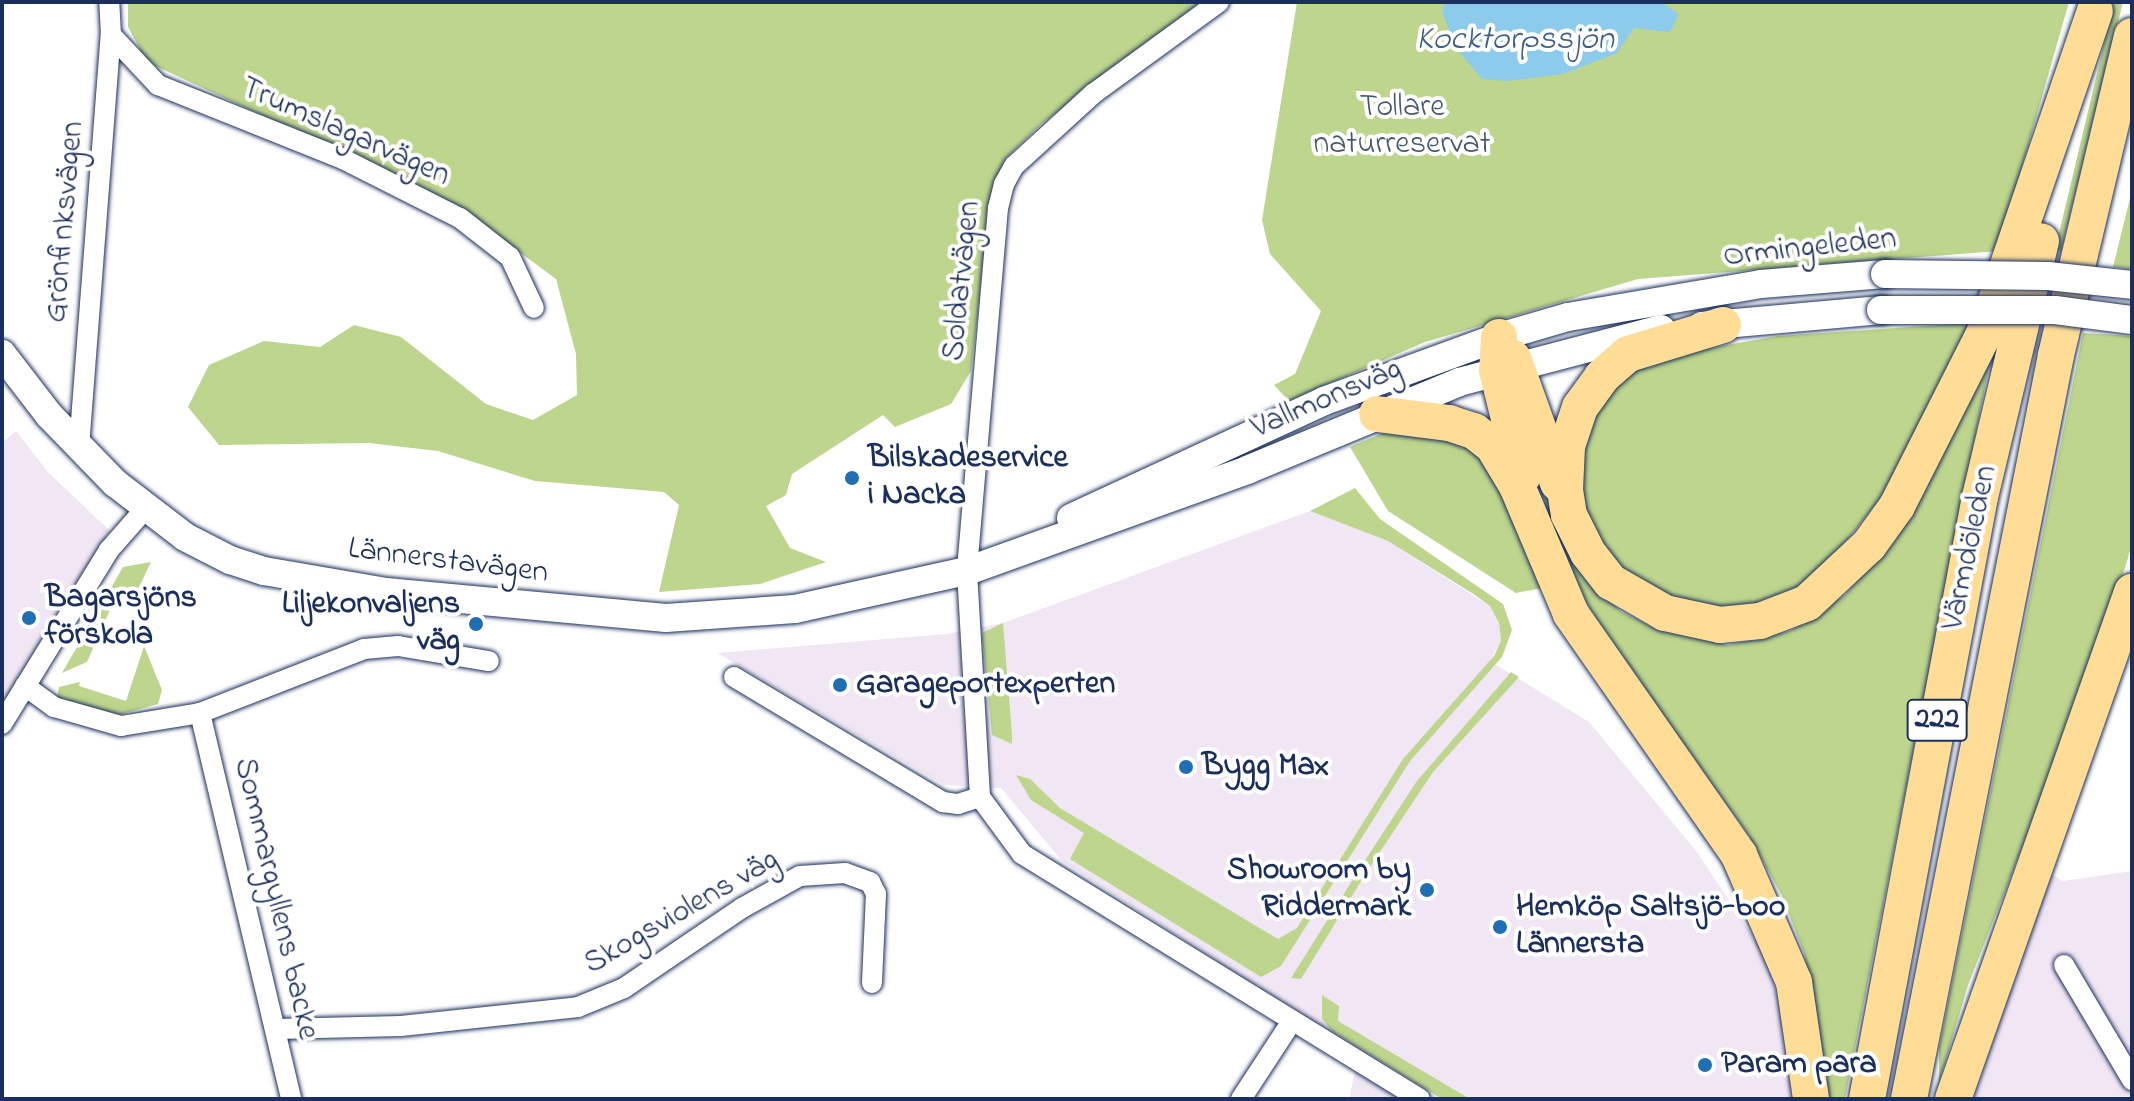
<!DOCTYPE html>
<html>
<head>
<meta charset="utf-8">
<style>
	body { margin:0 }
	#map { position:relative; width:2134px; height:1101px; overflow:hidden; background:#fff; font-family:"Indie Flower",sans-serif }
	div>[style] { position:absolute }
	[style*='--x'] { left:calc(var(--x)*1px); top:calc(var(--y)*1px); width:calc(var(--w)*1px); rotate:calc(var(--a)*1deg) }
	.built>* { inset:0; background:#f1e7f4 }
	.green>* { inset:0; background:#bdd58c }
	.water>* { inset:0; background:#8ccbec }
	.roads { filter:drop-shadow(0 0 2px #1b2f5e) drop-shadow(0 0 2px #1b2f5e) }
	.street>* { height:20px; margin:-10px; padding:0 10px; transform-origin:10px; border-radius:10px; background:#fff }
	.secondary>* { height:28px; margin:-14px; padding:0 14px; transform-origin:14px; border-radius:14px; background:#fff }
	.highway>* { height:36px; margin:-18px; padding:0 18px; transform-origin:18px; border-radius:18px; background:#ffdd96 }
	.bridges { filter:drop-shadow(0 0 2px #1b2f5e) drop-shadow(0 0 2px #1b2f5e) }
	.secondary-bridge>* { height:28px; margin:-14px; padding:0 14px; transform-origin:14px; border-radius:14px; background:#fff }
	.dots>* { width:22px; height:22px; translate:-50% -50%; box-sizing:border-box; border:4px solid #fff; border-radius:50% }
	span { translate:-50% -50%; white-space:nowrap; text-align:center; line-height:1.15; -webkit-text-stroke:8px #fff; paint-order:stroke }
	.shield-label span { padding:2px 6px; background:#fff; border:2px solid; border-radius:6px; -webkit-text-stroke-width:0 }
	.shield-label { font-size:30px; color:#1b2f5e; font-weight:700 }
	.park-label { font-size:32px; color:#44586a }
	.street-label { font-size:32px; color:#1b2f5e }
	.poi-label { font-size:32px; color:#1b2f5e; font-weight:700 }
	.left { translate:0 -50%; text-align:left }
	.right { translate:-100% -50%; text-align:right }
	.water-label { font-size:34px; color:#3d5e89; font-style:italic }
	.frame { position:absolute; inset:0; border:4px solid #1b2f5e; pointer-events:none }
</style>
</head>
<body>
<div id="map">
	<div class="built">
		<i style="clip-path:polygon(16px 431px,48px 472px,110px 531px,2px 704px,2px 443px)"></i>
		<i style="clip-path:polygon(1310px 511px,1388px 541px,1490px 606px,1499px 623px,1501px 641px,1490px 661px,1589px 722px,1697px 852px,1764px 953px,1785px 1020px,1795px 1099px,1349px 1099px,1359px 1053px,1062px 861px,1001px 788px,944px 785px,717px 653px,947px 634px,1003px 623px)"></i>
		<i style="clip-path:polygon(2045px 870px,2063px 881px,2132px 871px,2132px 1099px,1966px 1099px)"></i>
	</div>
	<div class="green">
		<i style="clip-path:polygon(128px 2px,1202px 2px,1041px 124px,1006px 158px,991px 196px,971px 371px,951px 404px,895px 427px,883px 415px,792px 474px,786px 495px,766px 506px,790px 548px,826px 562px,760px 584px,659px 592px,679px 505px,664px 492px,535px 481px,438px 451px,369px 443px,219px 445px,188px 407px,209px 365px,264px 341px,320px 347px,354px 325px,401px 337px,486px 404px,533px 420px,577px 395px,576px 354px,556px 279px,454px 204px,147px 62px,128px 27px)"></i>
		<i style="clip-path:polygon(1297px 2px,2069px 2px,1998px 251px,1638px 279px,1425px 342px,1289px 401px,1274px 385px,1295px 374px,1321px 311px,1270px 254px,1262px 220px)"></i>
		<i style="clip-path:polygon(2114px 2px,2123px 2px,2061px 251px,2055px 250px)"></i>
		<i style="clip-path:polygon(2132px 190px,2132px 269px,2113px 267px)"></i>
		<i style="clip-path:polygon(1970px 323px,1907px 455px,1877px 503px,1817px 577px,1786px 595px,1755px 608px,1697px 608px,1624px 574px,1588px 524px,1579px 488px,1585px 428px,1600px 402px,1639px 366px,1670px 355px,1778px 336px)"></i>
		<i style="clip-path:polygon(2083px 333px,2132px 336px,2132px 544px,2103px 642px,1968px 985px,1939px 1083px,1939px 1048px)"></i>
		<i style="clip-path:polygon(1994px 341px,1845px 1099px,1829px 1099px,1804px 953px,1782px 896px,1748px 834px,1607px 638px,1579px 589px,1555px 538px,1511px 394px,1584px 574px,1620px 611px,1658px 630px,1728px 645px,1790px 631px,1845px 595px,1869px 568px)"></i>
		<i style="clip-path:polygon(1400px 426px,1481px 446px,1547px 587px,1516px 593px,1388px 511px,1350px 447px)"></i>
		<i style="clip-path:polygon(1355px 488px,1380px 519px,1503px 604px,1512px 630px,1502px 657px,1410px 761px,1281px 966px,1261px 977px,1070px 859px,1084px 833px,1031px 800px,1016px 775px,1030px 779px,1060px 808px,1278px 939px,1297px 928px,1403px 759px,1494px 656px,1501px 641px,1499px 623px,1490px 606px,1475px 595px,1388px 541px,1310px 511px)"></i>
		<i style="clip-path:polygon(151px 562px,133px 600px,120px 597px,110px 610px,87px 662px,62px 673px,123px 567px)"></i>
		<i style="clip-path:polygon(1003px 623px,1012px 735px,1012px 744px,992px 735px,982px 633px)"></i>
		<i style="clip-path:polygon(144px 646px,162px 690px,158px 704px,118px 715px,57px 698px,59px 687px,80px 682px,79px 686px,126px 701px)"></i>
		<i style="clip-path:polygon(1511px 672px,1519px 677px,1433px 772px,1366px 873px,1360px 868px,1417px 781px)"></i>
		<i style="clip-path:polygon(1357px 873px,1363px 878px,1301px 979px,1291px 978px)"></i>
		<i style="clip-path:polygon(1322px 995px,1339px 1006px,1338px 1021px,1470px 1099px,1442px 1099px,1332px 1031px,1322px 1019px)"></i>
	</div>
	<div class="water">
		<i style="clip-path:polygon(1445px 2px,1661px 2px,1679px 14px,1670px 32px,1634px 28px,1617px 53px,1563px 74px,1507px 81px,1482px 79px,1455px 47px,1442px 11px)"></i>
	</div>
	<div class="roads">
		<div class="street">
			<i style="--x:1219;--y:2;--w:155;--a:143.9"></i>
			<i style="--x:1094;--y:93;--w:108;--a:137.6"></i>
			<i style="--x:1014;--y:166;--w:21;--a:119"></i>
			<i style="--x:1004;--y:184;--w:25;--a:104"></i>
			<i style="--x:998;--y:208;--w:364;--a:94.9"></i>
			<i style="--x:967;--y:571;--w:226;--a:86.7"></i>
			<i style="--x:980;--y:797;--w:71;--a:53.6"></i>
			<i style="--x:1022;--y:854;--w:467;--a:31.6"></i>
			<i style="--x:111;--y:35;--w:69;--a:46.8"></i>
			<i style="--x:158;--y:85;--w:199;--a:21.8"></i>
			<i style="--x:343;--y:159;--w:131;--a:26.8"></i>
			<i style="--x:460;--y:218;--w:63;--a:38"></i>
			<i style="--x:510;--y:257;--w:56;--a:64.8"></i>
			<i style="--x:79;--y:447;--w:413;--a:-85.6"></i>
			<i style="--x:111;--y:35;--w:33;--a:-93"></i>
			<i style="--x:734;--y:677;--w:244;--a:30.9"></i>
			<i style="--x:943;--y:802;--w:15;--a:8"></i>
			<i style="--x:958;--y:804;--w:23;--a:-18"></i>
			<i style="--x:25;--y:686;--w:36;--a:36"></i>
			<i style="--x:54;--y:707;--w:70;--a:15.8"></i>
			<i style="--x:121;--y:726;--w:80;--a:-9.3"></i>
			<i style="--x:200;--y:713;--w:176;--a:-21.3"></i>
			<i style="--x:364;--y:649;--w:34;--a:-5"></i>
			<i style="--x:398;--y:646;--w:92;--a:9.4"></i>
			<i style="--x:200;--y:713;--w:397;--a:76.7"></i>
			<i style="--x:2;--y:724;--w:204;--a:-58.4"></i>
			<i style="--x:109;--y:550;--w:55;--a:-48.7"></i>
			<i style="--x:2064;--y:965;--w:134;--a:59.4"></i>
			<i style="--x:277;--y:1029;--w:124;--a:-1.4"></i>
			<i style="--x:401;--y:1026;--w:178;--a:-6.1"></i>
			<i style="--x:578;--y:1007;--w:50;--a:-22.4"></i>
			<i style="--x:624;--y:988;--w:143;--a:-34.1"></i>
			<i style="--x:742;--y:908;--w:66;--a:-28.9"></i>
			<i style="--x:800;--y:876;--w:45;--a:-3.8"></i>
			<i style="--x:845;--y:873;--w:27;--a:20"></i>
			<i style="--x:870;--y:882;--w:13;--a:63"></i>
			<i style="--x:876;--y:894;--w:89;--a:92.6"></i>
			<i style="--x:1241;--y:1099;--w:93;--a:-56.8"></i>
		</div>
		<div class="secondary">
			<i style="--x:1702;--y:326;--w:180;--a:-5.1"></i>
			<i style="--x:2;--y:354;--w:77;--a:52.4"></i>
			<i style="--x:49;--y:415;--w:95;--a:45.9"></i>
			<i style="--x:115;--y:483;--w:88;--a:37.6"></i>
			<i style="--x:185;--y:537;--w:51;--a:27.1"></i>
			<i style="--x:230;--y:560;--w:36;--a:18"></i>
			<i style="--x:264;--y:571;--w:124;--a:9.8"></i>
			<i style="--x:386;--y:592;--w:281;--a:5.3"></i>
			<i style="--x:666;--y:618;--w:129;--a:-4"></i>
			<i style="--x:795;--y:609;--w:176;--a:-12.5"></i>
			<i style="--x:967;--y:571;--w:298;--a:-19.8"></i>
			<i style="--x:1247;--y:470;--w:230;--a:-22.5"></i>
			<i style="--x:1459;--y:382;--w:209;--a:-14.7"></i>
			<i style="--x:1071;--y:518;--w:279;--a:-24.8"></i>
			<i style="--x:1324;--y:401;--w:186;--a:-20.1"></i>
			<i style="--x:1499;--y:337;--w:72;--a:-16.2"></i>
			<i style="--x:1568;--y:317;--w:196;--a:-9.7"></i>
			<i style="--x:1761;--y:284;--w:124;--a:-4.6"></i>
		</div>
		<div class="highway">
			<i style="--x:1723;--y:325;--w:99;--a:163"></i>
			<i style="--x:1628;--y:354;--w:35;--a:139"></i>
			<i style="--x:1602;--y:377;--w:37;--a:126"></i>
			<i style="--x:1580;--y:407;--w:41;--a:108.4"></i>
			<i style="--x:1567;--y:446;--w:44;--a:92.6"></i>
			<i style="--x:1565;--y:490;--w:25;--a:81"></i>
			<i style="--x:1569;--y:515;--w:42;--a:63.4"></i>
			<i style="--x:1588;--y:553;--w:37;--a:52"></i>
			<i style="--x:1611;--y:582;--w:62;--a:29.9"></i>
			<i style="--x:1665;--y:613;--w:56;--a:12.3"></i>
			<i style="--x:1720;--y:625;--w:40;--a:-5.7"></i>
			<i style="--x:1760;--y:621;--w:50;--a:-21"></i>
			<i style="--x:1807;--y:603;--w:85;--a:-43.1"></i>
			<i style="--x:1869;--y:545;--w:48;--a:-54.3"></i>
			<i style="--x:1897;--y:506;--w:195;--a:-63.2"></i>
			<i style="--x:1985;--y:332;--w:339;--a:-71.1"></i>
			<i style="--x:1499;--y:337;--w:33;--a:93"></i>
			<i style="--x:1497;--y:370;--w:109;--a:76.2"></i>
			<i style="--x:1513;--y:358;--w:133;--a:70.2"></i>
			<i style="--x:1377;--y:414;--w:73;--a:7.1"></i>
			<i style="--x:1449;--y:423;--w:26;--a:18"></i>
			<i style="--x:1474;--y:431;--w:24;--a:38"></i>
			<i style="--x:1493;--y:446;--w:47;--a:59"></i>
			<i style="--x:1517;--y:486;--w:139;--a:67.1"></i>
			<i style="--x:1571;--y:614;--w:294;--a:55.1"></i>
			<i style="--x:1739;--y:855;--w:138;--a:66.6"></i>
			<i style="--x:1794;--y:982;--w:118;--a:81.7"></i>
			<i style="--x:1867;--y:1099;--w:613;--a:-79.37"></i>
			<i style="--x:1980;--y:497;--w:263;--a:-76.6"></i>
			<i style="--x:1909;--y:1099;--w:758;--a:-78.82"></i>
			<i style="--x:2056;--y:355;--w:328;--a:-76.6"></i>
			<i style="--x:1953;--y:1099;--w:538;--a:-70.55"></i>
		</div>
	</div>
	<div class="bridges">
		<div class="secondary-bridge">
			<i style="--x:1885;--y:274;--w:163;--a:0.7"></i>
			<i style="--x:2048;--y:276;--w:84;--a:6.1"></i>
			<i style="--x:1881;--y:310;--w:174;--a:0"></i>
			<i style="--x:2055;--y:310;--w:78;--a:7.4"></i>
		</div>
	</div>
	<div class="dots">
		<i style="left:852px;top:478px;background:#1f6fb2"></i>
		<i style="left:29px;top:618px;background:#1f6fb2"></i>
		<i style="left:476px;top:624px;background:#1f6fb2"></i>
		<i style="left:840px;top:685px;background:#1f6fb2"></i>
		<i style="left:1186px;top:767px;background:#1f6fb2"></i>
		<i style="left:1427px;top:890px;background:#1f6fb2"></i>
		<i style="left:1500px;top:927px;background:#1f6fb2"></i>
		<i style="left:1705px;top:1065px;background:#1f6fb2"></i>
	</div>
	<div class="shield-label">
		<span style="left:1937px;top:720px">222</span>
	</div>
	<div class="park-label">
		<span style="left:1402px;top:127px">Tollare<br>naturreservat</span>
	</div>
	<div class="street-label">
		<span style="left:345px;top:133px;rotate:24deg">Trumslagarvägen</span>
		<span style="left:66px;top:222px;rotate:-85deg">Grönfinksvägen</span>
		<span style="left:1810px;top:249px;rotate:-6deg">Ormingeleden</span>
		<span style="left:963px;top:281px;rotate:-84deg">Soldatvägen</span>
		<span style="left:1327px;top:400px;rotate:-23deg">Vallmonsväg</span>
		<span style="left:1971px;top:548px;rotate:-78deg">Värmdöleden</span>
		<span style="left:448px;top:562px;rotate:7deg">Lännerstavägen</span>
		<span style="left:275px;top:899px;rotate:77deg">Sommargyllens backe</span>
		<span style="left:682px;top:913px;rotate:-30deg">Skogsviolens väg</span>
	</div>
	<div class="poi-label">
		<span class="left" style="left:868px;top:478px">Bilskadeservice<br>i Nacka</span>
		<span class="left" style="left:45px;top:618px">Bagarsjöns<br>förskola</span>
		<span class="right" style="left:460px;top:624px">Liljekonvaljens<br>väg</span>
		<span class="left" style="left:856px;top:685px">Garageportexperten</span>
		<span class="left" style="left:1202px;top:767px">Bygg Max</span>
		<span class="right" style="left:1411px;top:890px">Showroom by<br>Riddermark</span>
		<span class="left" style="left:1516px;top:927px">Hemköp Saltsjö-boo<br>Lännersta</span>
		<span class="left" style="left:1721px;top:1065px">Param para</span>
	</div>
	<div class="water-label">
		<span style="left:1515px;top:41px">Kocktorpssjön</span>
	</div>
	<div class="frame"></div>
</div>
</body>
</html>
